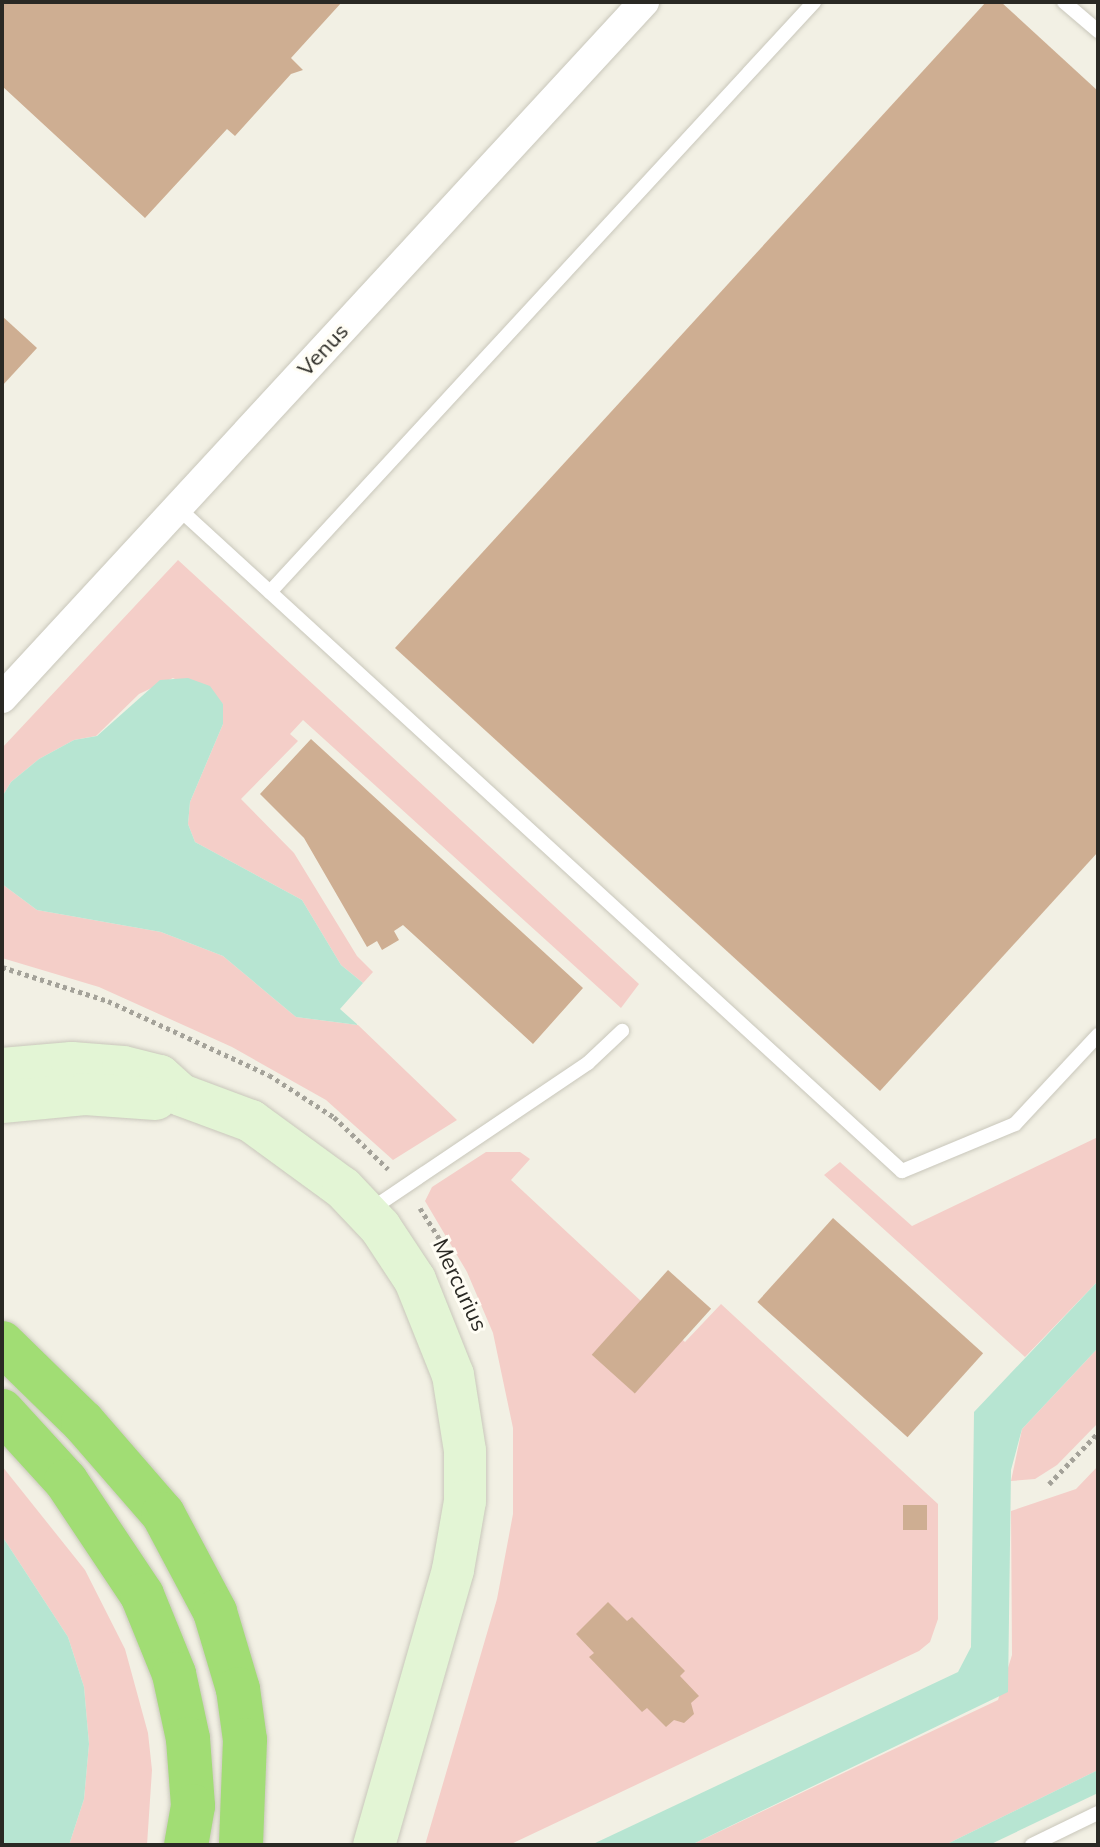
<!DOCTYPE html>
<html>
<head>
<meta charset="utf-8">
<style>
	body { margin:0 }
	#map { position:relative; width:1100px; height:1847px; overflow:hidden; background:#f2f0e4; font-family:Mulish,sans-serif }
	div>[style] { position:absolute }
	[style*='--x'] { left:calc(var(--x)*1px); top:calc(var(--y)*1px); width:calc(var(--w)*1px); rotate:calc(var(--a)*1deg) }
	.green>* { inset:0; background:#f4cec8 }
	.water>* { inset:0; background:#b7e5d2 }
	.building>* { inset:0; background:#ceae92; transform-origin:0 0 }
	.path>* { height:5px; margin-top:-2.5px; transform-origin:0; background:repeating-linear-gradient(90deg,#a4a299 0 4px,transparent 0 8px) }
	.roads { filter:drop-shadow(0 0 2px #c9c7bb) drop-shadow(0 0 2px #c9c7bb) }
	.service>* { height:14px; margin:-7px; padding:0 7px; transform-origin:7px; border-radius:7px; background:#fff }
	.minor>* { height:30px; margin:-15px; padding:0 15px; transform-origin:15px; border-radius:15px; background:#fff }
	.secondary>* { height:42px; margin:-21px; padding:0 21px; transform-origin:21px; border-radius:21px; background:#e3f5d5 }
	.motorway>* { height:44px; margin:-22px; padding:0 22px; transform-origin:22px; border-radius:22px; background:#a1dd74 }
	span { translate:-50% -50%; white-space:nowrap; text-align:center; line-height:1.15; -webkit-text-stroke:6px #fffdf4; paint-order:stroke }
	.street-label { font-size:22px; color:#2a2924 }
	.frame { position:absolute; inset:0; border:4px solid #2a2924; pointer-events:none }
</style>
</head>
<body>
<div id="map">
	<div class="green">
		<i style="clip-path:polygon(178px 560px,639px 984px,621px 1008px,303px 720px,290px 734px,298px 741px,241px 799px,294px 853px,357px 956px,373px 972px,363px 983px,341px 965px,302px 900px,195px 842px,188px 824px,190px 802px,223px 724px,223px 704px,173px 678px,139px 694px,96px 736px,74px 740px,39px 759px,11px 782px,2px 797px,2px 748px)"></i>
		<i style="clip-path:polygon(2px 884px,37px 910px,161px 932px,223px 956px,296px 1017px,358px 1025px,457px 1120px,393px 1160px,326px 1100px,232px 1047px,99px 987px,2px 958px)"></i>
		<i style="clip-path:polygon(1098px 1137px,1098px 1281px,1025px 1357px,824px 1175px,840px 1162px,912px 1226px)"></i>
		<i style="clip-path:polygon(486px 1152px,520px 1152px,530px 1159px,511px 1180px,685px 1342px,721px 1304px,938px 1504px,938px 1619px,930px 1642px,919px 1651px,509px 1845px,425px 1845px,497px 1599px,513px 1514px,513px 1428px,493px 1333px,467px 1272px,425px 1201px,432px 1187px)"></i>
		<i style="clip-path:polygon(1098px 1348px,1098px 1423px,1057px 1465px,1035px 1479px,1011px 1481px,1022px 1429px)"></i>
		<i style="clip-path:polygon(2px 1466px,85px 1570px,125px 1649px,148px 1733px,152px 1770px,147px 1845px,69px 1845px,84px 1799px,89px 1744px,84px 1687px,68px 1637px,2px 1536px)"></i>
		<i style="clip-path:polygon(1098px 1466px,1098px 1770px,945px 1845px,691px 1845px,998px 1700px,1012px 1655px,1011px 1511px,1076px 1489px)"></i>
	</div>
	<div class="water">
		<i style="clip-path:polygon(188px 678px,210px 686px,223px 704px,223px 724px,190px 802px,188px 824px,195px 842px,302px 900px,341px 965px,363px 983px,340px 1009px,358px 1025px,296px 1017px,223px 956px,161px 932px,37px 910px,2px 884px,2px 797px,11px 782px,39px 759px,74px 740px,97px 736px,160px 680px)"></i>
		<i style="clip-path:polygon(1098px 1281px,1098px 1348px,1022px 1429px,1011px 1470px,1008px 1692px,691px 1845px,591px 1845px,958px 1672px,971px 1647px,974px 1412px)"></i>
		<i style="clip-path:polygon(2px 1536px,68px 1637px,84px 1687px,89px 1744px,84px 1799px,69px 1845px,2px 1845px)"></i>
		<i style="clip-path:polygon(1098px 1770px,1098px 1793px,989px 1845px,945px 1845px)"></i>
	</div>
	<div class="building">
		<i style="clip-path:polygon(2px 2px,342px 2px,291px 58px,303px 70px,291px 74px,235px 136px,227px 129px,145px 218px,2px 86px)"></i>
		<i style="clip-path:polygon(986px 2px,1001px 2px,1098px 91px,1098px 852px,880px 1091px,395px 648px)"></i>
		<i style="clip-path:polygon(2px 316px,37px 348px,2px 386px)"></i>
		<i style="clip-path:polygon(311px 739px,583px 988px,533px 1044px,403px 925px,394px 931px,399px 940px,382px 950px,377px 941px,367px 947px,304px 838px,260px 794px)"></i>
		<i style="left:833px;top:1218px;width:202px;height:113px;rotate:42deg"></i>
		<i style="left:668px;top:1270px;width:58px;height:114px;rotate:42deg"></i>
		<i style="left:903px;top:1505px;width:24px;height:25px"></i>
		<i style="clip-path:polygon(608px 1602px,627px 1621px,632px 1617px,685px 1671px,680px 1676px,699px 1696px,691px 1703px,694px 1714px,684px 1723px,674px 1720px,666px 1727px,647px 1708px,642px 1712px,589px 1657px,594px 1653px,576px 1634px)"></i>
	</div>
	<div class="path">
		<i style="--x:2;--y:967;--w:111;--a:17.8"></i>
		<i style="--x:108;--y:1001;--w:177;--a:24.7"></i>
		<i style="--x:269;--y:1075;--w:77;--a:32.9"></i>
		<i style="--x:334;--y:1117;--w:75;--a:43.9"></i>
		<i style="--x:420;--y:1208;--w:41;--a:57.8"></i>
		<i style="--x:462;--y:1281;--w:54;--a:68.2"></i>
		<i style="--x:1049;--y:1484;--w:71;--a:-46.1"></i>
	</div>
	<div class="roads">
		<div class="service">
			<i style="--x:1064;--y:2;--w:45;--a:40.5"></i>
			<i style="--x:177;--y:507;--w:983;--a:42.49"></i>
			<i style="--x:902;--y:1171;--w:122;--a:-22.6"></i>
			<i style="--x:1015;--y:1124;--w:122;--a:-47"></i>
			<i style="--x:270;--y:592;--w:803;--a:-47.32"></i>
			<i style="--x:370;--y:1210;--w:263;--a:-34"></i>
			<i style="--x:588;--y:1063;--w:47;--a:-43.3"></i>
			<i style="--x:1032;--y:1845;--w:73;--a:-25.9"></i>
		</div>
		<div class="minor">
			<i style="--x:2;--y:698;--w:947;--a:-47.31"></i>
		</div>
		<div class="secondary">
			<i style="--x:2;--y:1069;--w:70;--a:-4.9"></i>
			<i style="--x:72;--y:1063;--w:51;--a:4.5"></i>
			<i style="--x:123;--y:1067;--w:38;--a:14"></i>
			<i style="--x:160;--y:1076;--w:28;--a:42"></i>
			<i style="--x:181;--y:1095;--w:75;--a:20.4"></i>
			<i style="--x:251;--y:1121;--w:114;--a:36.1"></i>
			<i style="--x:343;--y:1188;--w:54;--a:46.5"></i>
			<i style="--x:380;--y:1227;--w:64;--a:56.6"></i>
			<i style="--x:415;--y:1280;--w:102;--a:68.2"></i>
			<i style="--x:453;--y:1375;--w:77;--a:81"></i>
			<i style="--x:465;--y:1451;--w:50;--a:90"></i>
			<i style="--x:465;--y:1501;--w:70;--a:99.9"></i>
			<i style="--x:453;--y:1570;--w:286;--a:106"></i>
			<i style="--x:2;--y:1102;--w:83;--a:-5.5"></i>
			<i style="--x:85;--y:1094;--w:71;--a:4"></i>
		</div>
		<div class="motorway">
			<i style="--x:2;--y:1343;--w:113;--a:44.3"></i>
			<i style="--x:83;--y:1422;--w:122;--a:49"></i>
			<i style="--x:163;--y:1514;--w:111;--a:62"></i>
			<i style="--x:215;--y:1612;--w:80;--a:73.4"></i>
			<i style="--x:238;--y:1689;--w:51;--a:82.2"></i>
			<i style="--x:245;--y:1740;--w:105;--a:92.2"></i>
			<i style="--x:2;--y:1411;--w:95;--a:47.6"></i>
			<i style="--x:66;--y:1481;--w:137;--a:56.3"></i>
			<i style="--x:142;--y:1595;--w:85;--a:67.9"></i>
			<i style="--x:174;--y:1674;--w:66;--a:77.8"></i>
			<i style="--x:188;--y:1739;--w:67;--a:85.7"></i>
			<i style="--x:193;--y:1806;--w:40;--a:100"></i>
		</div>
	</div>
	<div class="street-label">
		<span style="left:323px;top:350px;rotate:-47deg">Venus</span>
		<span style="left:460px;top:1285px;rotate:65deg">Mercurius</span>
	</div>
	<div class="frame"></div>
</div>
</body>
</html>
